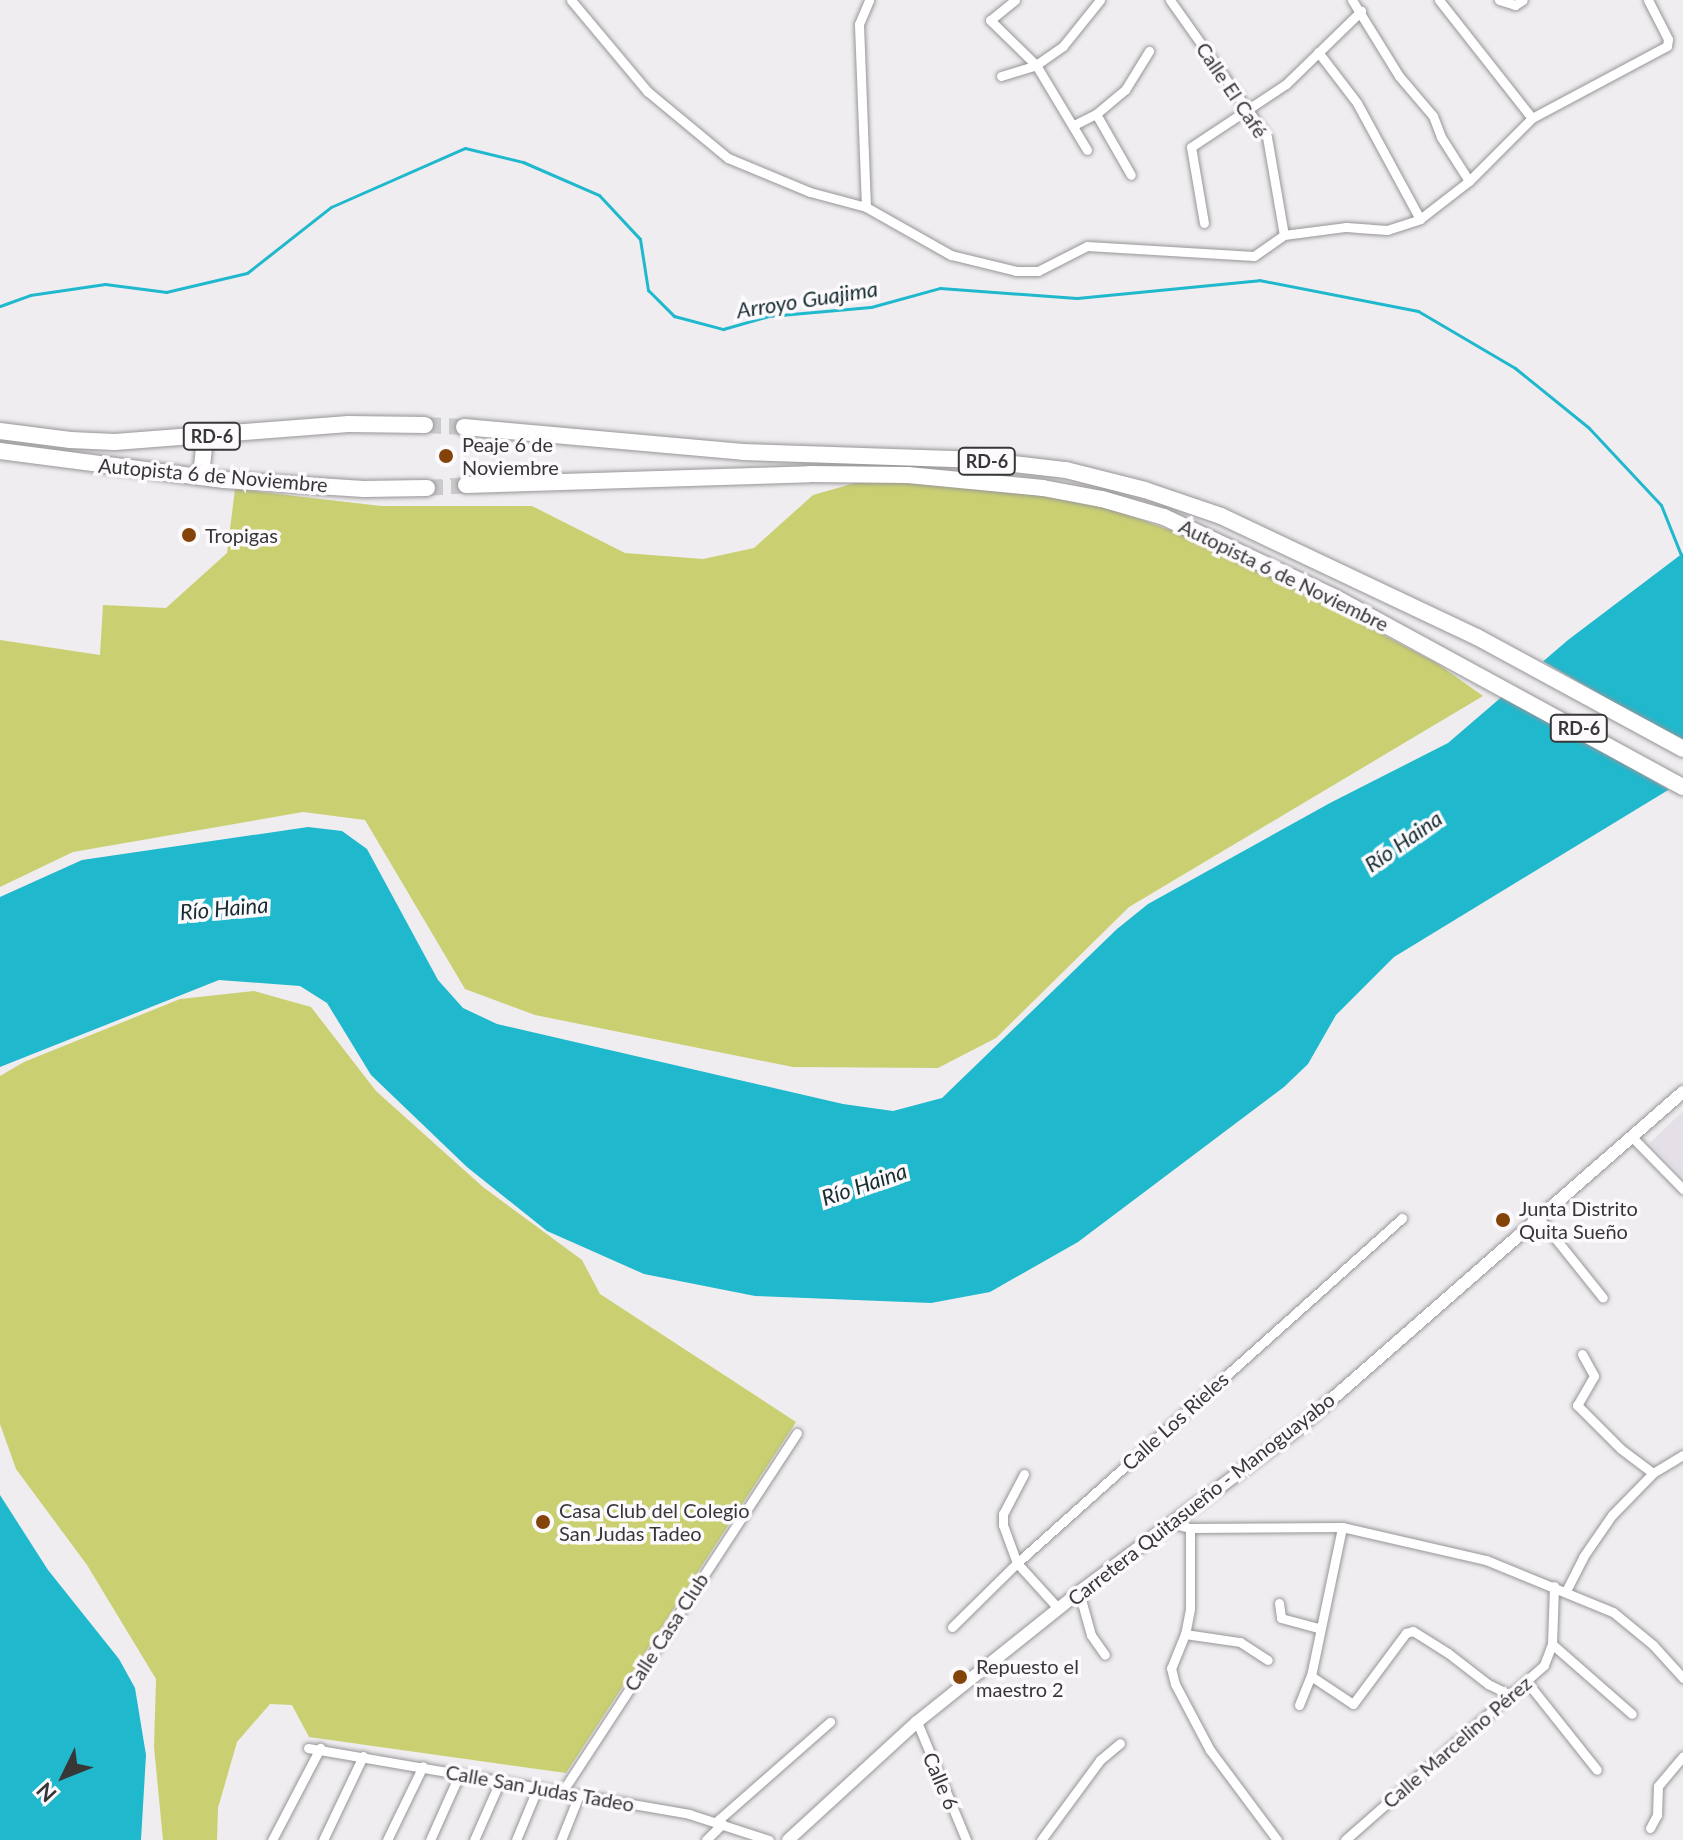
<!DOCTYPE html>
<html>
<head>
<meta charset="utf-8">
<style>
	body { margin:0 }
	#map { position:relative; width:1683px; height:1840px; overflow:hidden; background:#efedf0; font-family:Lato,sans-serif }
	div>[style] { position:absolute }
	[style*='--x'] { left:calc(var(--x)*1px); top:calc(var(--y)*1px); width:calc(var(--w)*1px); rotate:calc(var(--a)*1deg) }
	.built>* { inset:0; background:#e5dfe7 }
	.green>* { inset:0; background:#cad072 }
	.water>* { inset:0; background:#20b8cd }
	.pier>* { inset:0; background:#efedf0 }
	.stream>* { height:3px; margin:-1.5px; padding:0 1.5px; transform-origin:1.5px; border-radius:1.5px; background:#20b8cd }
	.highway-tunnel>* { height:16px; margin-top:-8px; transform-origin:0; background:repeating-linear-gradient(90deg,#cac9cb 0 16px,transparent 0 24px) }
	.roads { filter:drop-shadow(0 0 2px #989598) drop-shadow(0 0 2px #989598) }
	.street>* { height:9px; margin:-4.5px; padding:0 4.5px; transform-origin:4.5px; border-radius:4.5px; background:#fff }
	.secondary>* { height:12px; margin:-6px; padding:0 6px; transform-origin:6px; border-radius:6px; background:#fff }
	.highway>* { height:16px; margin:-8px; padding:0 8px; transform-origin:8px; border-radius:8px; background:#fff }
	.dots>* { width:22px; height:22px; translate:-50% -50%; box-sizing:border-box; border:4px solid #fdfafd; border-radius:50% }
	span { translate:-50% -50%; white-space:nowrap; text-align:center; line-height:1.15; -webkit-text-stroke:7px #fdfafd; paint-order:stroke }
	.shield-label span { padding:2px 6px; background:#fdfafd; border:2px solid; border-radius:6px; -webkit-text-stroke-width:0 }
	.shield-label { font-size:18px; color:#383738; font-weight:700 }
	.street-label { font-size:20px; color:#383738 }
	.poi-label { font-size:20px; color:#383738 }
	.left { translate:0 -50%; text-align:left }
	.water-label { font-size:22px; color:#162d31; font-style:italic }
	.north { position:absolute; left:24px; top:1736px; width:80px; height:80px; -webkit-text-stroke:6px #fdfafd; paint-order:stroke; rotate:227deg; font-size:22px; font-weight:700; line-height:32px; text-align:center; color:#383738 }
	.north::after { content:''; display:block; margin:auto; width:28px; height:36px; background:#383738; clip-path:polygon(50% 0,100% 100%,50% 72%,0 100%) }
</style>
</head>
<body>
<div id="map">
	<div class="built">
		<i style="clip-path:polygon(1683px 1111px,1683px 1177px,1650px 1143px)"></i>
	</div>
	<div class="green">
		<i style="clip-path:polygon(862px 481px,989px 487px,1099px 505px,1218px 547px,1438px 664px,1483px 696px,1129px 907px,996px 1038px,938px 1068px,793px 1067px,535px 1015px,465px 989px,365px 820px,303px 812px,73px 852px,0 887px,0 640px,100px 655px,103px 605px,166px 608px,227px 553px,235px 489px,381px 506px,532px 506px,625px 553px,703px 559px,754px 548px,813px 495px)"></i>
		<i style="clip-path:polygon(254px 991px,311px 1007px,376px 1091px,483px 1187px,582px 1260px,600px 1294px,796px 1422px,566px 1773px,309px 1737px,292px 1705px,270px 1704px,237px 1742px,218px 1808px,217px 1840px,163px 1840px,154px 1747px,156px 1679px,87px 1565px,16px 1469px,0 1424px,0 1076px,24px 1062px,180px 999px)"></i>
	</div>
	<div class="water">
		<i style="clip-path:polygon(1683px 553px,1683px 781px,1394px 957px,1336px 1015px,1308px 1064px,1284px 1087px,1078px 1242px,990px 1292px,931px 1303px,755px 1296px,644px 1274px,547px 1231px,467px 1167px,371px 1075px,327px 1003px,300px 986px,219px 980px,0 1067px,0 897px,82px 860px,308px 827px,342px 831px,367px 849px,438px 980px,463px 1008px,497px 1024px,843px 1104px,893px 1111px,942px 1098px,1117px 929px,1148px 904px,1330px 803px,1448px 743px,1568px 640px)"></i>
		<i style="clip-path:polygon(0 1495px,48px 1570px,119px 1659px,135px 1688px,146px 1755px,141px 1840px,0 1840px)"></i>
	</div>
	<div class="pier">
		<i style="clip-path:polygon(1539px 659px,1683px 742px,1683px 786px,1673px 792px,1500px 693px)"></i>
	</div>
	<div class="stream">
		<i style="--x:0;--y:306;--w:32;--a:-20"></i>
		<i style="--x:30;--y:295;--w:76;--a:-8.3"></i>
		<i style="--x:105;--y:284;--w:62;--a:7.5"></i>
		<i style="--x:166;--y:292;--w:83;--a:-13.2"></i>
		<i style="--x:247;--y:273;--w:107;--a:-38.2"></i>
		<i style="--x:331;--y:207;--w:146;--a:-23.8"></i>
		<i style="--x:465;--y:148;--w:60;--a:13.6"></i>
		<i style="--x:523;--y:162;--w:83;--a:23.5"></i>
		<i style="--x:599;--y:195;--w:60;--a:47"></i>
		<i style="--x:640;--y:239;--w:52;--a:81.1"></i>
		<i style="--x:648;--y:290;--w:37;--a:45"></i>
		<i style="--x:674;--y:316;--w:51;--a:14.9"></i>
		<i style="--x:723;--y:329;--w:48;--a:-15.8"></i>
		<i style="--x:769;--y:316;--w:102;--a:-5"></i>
		<i style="--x:871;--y:307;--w:72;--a:-15.4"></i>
		<i style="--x:940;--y:288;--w:137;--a:4.2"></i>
		<i style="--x:1077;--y:298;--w:183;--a:-5.6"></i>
		<i style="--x:1259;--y:280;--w:162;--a:11"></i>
		<i style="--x:1418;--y:311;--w:113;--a:30.4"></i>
		<i style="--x:1515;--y:368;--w:95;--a:39"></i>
		<i style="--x:1589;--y:428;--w:105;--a:46.9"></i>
		<i style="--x:1661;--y:505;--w:54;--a:68.2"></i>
	</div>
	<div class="highway-tunnel">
		<i style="--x:425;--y:425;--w:39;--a:3"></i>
		<i style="--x:427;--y:488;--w:39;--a:-4"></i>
	</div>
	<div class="roads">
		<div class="street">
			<i style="--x:571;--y:0;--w:119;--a:50.1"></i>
			<i style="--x:647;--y:91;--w:105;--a:39.6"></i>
			<i style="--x:728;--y:158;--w:89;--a:22.5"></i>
			<i style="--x:810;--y:192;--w:58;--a:15"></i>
			<i style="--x:866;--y:207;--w:98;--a:29.5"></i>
			<i style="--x:951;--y:255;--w:67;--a:13.8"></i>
			<i style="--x:1016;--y:271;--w:22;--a:0"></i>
			<i style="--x:1038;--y:271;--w:55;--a:-27"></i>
			<i style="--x:1087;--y:246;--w:167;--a:3.4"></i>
			<i style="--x:1254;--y:256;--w:37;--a:-35"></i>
			<i style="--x:1284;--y:235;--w:63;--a:-7.4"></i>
			<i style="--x:1346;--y:227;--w:41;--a:4.2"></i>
			<i style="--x:1387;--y:230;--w:35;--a:-18"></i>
			<i style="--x:1420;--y:219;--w:62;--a:-37.8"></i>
			<i style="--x:1469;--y:181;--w:89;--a:-45"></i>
			<i style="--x:1532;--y:118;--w:153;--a:-28.1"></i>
			<i style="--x:1667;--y:46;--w:7;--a:-82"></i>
			<i style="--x:1668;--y:39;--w:44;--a:-117.1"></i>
			<i style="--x:1015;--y:0;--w:32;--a:141"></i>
			<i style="--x:990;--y:20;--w:64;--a:44.4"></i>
			<i style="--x:1036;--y:65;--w:99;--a:59"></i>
			<i style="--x:1170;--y:0;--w:168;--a:54.7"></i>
			<i style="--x:1267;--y:137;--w:99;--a:80.2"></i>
			<i style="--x:1352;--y:0;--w:89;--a:58.3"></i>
			<i style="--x:1399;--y:76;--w:52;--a:49.6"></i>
			<i style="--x:1433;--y:116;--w:22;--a:69"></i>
			<i style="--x:1441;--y:137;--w:52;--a:57.5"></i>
			<i style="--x:1439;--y:0;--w:150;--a:51.8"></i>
			<i style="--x:1499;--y:0;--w:17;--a:17"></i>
			<i style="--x:1515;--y:5;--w:9;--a:-32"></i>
			<i style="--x:1318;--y:52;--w:64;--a:52.6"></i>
			<i style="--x:1357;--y:103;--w:132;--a:61.5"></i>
			<i style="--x:1001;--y:76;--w:37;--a:-17"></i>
			<i style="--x:1036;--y:65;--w:33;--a:-35"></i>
			<i style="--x:1063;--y:46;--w:59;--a:-51.2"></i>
			<i style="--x:1096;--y:114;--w:70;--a:60.2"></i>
			<i style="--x:1074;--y:125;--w:25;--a:-27"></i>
			<i style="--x:1096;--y:114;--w:38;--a:-40"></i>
			<i style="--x:1125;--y:90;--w:46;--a:-58.4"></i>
			<i style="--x:866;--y:207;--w:183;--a:-92.2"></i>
			<i style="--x:859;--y:24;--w:26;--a:-67"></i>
			<i style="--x:1204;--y:223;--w:77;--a:-99.7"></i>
			<i style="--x:1191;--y:147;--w:114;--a:-33.6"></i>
			<i style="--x:1286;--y:84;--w:105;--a:-44.2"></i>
			<i style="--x:1632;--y:1137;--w:73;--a:45.6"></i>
			<i style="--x:1539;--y:1218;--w:102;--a:51.3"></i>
			<i style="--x:1582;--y:1354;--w:25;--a:61"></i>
			<i style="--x:1594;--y:1376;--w:34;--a:120"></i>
			<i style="--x:1577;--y:1405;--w:62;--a:45"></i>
			<i style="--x:1621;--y:1449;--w:40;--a:37"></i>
			<i style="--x:1024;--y:1474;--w:45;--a:117.7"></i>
			<i style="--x:1003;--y:1514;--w:11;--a:90"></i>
			<i style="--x:1003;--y:1525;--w:40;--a:69.8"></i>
			<i style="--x:1017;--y:1563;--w:61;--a:47.7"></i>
			<i style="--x:1170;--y:1523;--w:21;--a:14"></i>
			<i style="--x:1190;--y:1528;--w:152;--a:-0.4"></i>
			<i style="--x:1342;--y:1527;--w:148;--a:12.9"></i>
			<i style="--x:1486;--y:1560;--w:137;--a:22.3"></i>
			<i style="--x:1613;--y:1612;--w:52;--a:39.5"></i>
			<i style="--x:1653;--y:1645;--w:45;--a:47.7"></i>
			<i style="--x:1190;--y:1528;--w:81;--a:90"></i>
			<i style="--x:1190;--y:1609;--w:25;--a:101"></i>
			<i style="--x:1185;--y:1634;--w:37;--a:112"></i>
			<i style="--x:1171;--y:1668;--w:16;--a:76"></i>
			<i style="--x:1175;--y:1684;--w:75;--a:62.1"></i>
			<i style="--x:1210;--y:1750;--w:112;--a:53.3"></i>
			<i style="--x:1566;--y:1591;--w:38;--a:-63"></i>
			<i style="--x:1583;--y:1557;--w:51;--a:-55.4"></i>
			<i style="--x:1612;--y:1515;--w:59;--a:-45.7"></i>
			<i style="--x:1653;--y:1473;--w:35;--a:-31"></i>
			<i style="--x:1079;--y:1592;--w:45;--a:74.4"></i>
			<i style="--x:1091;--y:1635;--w:24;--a:55"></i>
			<i style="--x:1279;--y:1603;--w:15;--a:82"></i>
			<i style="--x:1281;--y:1618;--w:39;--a:15"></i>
			<i style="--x:952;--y:1627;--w:91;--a:-44.6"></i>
			<i style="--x:1017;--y:1563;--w:517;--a:-41.86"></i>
			<i style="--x:1185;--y:1634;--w:56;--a:8.3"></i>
			<i style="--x:1240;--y:1642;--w:33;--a:33"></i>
			<i style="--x:1552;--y:1644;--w:106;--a:41.2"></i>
			<i style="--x:1311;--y:1676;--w:50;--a:33.7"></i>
			<i style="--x:1353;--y:1704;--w:89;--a:-53.3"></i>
			<i style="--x:1406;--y:1633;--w:7;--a:-16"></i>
			<i style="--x:1413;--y:1631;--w:41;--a:32.2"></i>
			<i style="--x:1448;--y:1653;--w:51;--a:37.8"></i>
			<i style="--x:1488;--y:1684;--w:25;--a:26"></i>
			<i style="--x:1527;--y:1682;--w:112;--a:51.5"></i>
			<i style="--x:1299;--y:1705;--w:31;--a:-68"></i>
			<i style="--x:1311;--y:1676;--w:152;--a:-78.2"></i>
			<i style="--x:917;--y:1722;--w:128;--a:67.4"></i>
			<i style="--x:308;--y:1748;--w:387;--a:9.8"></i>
			<i style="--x:689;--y:1814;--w:84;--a:18"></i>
			<i style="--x:562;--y:1792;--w:429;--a:-56.8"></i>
			<i style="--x:716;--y:1822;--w:152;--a:-41.3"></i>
			<i style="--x:1650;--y:1828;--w:15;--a:-62"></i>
			<i style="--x:1657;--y:1815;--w:29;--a:-88"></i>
			<i style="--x:1658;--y:1786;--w:39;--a:-50"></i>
			<i style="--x:272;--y:1840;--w:104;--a:-62.4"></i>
			<i style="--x:323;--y:1840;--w:93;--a:-64.5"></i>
			<i style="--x:387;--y:1840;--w:82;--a:-64.1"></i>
			<i style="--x:430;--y:1840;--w:73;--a:-65.9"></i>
			<i style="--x:474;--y:1840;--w:64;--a:-66.2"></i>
			<i style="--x:516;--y:1840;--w:57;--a:-67.5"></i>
			<i style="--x:561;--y:1840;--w:48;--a:-68.2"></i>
			<i style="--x:706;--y:1840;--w:23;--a:-45"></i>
			<i style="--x:1041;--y:1840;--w:99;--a:-53.6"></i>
			<i style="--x:1100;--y:1760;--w:26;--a:-40"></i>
			<i style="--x:1345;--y:1840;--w:265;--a:-41.3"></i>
			<i style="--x:1544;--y:1665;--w:22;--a:-69"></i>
			<i style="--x:1552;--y:1644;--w:58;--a:-88"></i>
		</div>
		<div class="secondary">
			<i style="--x:788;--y:1840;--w:175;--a:-42.5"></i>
			<i style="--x:917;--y:1722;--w:208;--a:-38.7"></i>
			<i style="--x:1079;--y:1592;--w:276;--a:-36.7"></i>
			<i style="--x:1300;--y:1427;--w:509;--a:-41.18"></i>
		</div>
		<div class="highway">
			<i style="--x:464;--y:427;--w:280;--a:5.1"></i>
			<i style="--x:743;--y:452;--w:236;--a:1.9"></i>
			<i style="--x:979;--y:460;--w:88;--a:6.6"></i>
			<i style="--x:1066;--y:470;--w:81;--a:14.2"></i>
			<i style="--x:1145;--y:490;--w:80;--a:18.9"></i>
			<i style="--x:1221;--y:516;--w:283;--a:25.3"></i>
			<i style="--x:1477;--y:637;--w:234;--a:28.5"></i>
			<i style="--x:0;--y:431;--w:71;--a:7.3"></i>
			<i style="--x:70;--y:440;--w:45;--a:2.5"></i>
			<i style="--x:115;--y:442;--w:234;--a:-4.4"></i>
			<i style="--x:348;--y:424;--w:77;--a:0.7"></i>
			<i style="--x:0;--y:451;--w:226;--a:7.4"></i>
			<i style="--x:224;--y:480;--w:140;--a:3.7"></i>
			<i style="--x:364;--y:489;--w:63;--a:-0.9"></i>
			<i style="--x:201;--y:476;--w:39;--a:-84"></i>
			<i style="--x:466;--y:485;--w:344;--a:-1.8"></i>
			<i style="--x:810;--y:474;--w:98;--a:0.6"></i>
			<i style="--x:908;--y:475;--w:136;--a:5.5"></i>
			<i style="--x:1043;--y:488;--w:60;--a:10.6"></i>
			<i style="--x:1102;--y:499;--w:65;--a:16.2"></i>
			<i style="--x:1164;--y:517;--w:190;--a:25.2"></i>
			<i style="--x:1336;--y:598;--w:395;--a:28.6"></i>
		</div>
	</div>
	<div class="dots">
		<i style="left:446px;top:456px;background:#844409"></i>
		<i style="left:189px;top:535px;background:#844409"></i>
		<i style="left:1503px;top:1220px;background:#844409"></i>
		<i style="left:543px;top:1522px;background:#844409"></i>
		<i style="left:960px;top:1677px;background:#844409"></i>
	</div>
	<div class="shield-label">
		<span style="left:212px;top:436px">RD-6</span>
		<span style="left:987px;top:461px">RD-6</span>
		<span style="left:1579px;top:728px">RD-6</span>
	</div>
	<div class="street-label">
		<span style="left:1232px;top:90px;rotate:56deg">Calle El Café</span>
		<span style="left:213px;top:475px;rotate:5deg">Autopista 6 de Noviembre</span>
		<span style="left:1284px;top:575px;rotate:26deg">Autopista 6 de Noviembre</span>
		<span style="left:1175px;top:1421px;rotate:-42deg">Calle Los Rieles</span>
		<span style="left:1201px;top:1499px;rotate:-38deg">Carretera Quitasueño - Manoguayabo</span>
		<span style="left:666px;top:1632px;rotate:-57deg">Calle Casa Club</span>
		<span style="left:1457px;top:1742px;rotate:-41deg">Calle Marcelino Pérez</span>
		<span style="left:941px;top:1781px;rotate:67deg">Calle 6</span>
		<span style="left:540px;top:1788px;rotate:10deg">Calle San Judas Tadeo</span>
	</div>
	<div class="poi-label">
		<span class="left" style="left:462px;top:456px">Peaje 6 de<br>Noviembre</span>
		<span class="left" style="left:205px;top:535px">Tropigas</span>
		<span class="left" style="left:1519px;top:1220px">Junta Distrito<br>Quita Sueño</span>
		<span class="left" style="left:559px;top:1522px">Casa Club del Colegio<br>San Judas Tadeo</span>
		<span class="left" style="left:976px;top:1678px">Repuesto el<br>maestro 2</span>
	</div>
	<div class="water-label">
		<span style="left:807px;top:299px;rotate:-9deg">Arroyo Guajima</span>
		<span style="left:1403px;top:841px;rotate:-35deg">Río Haina</span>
		<span style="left:224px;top:908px;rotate:-5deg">Río Haina</span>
		<span style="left:864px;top:1184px;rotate:-19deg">Río Haina</span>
	</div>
	<div class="north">N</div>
</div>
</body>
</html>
